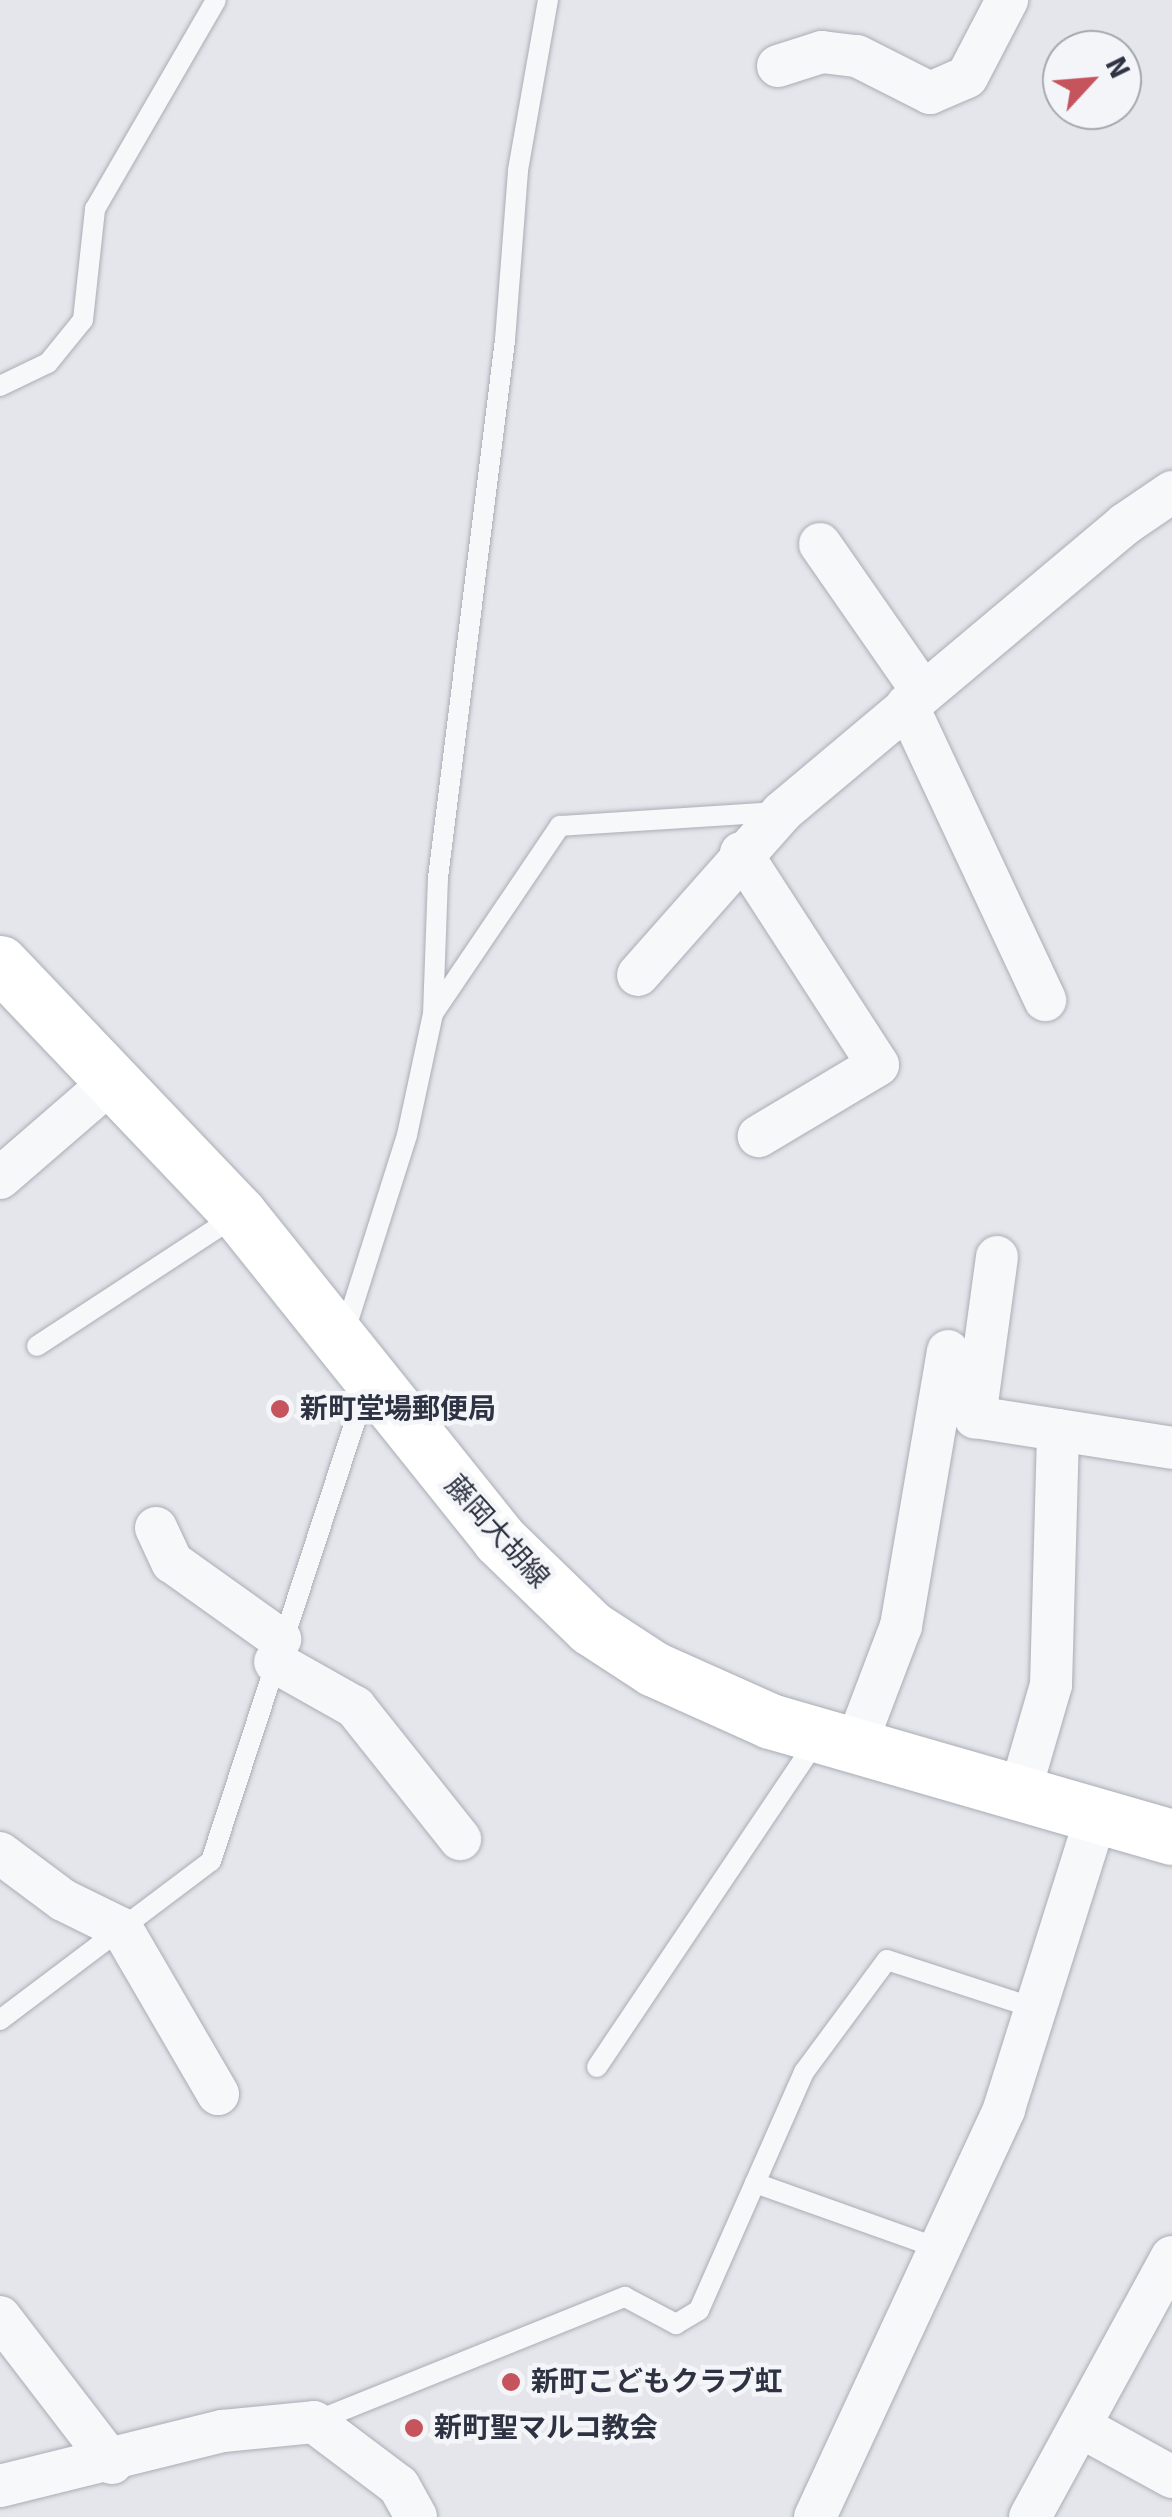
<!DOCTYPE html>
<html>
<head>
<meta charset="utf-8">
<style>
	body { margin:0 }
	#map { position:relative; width:1172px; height:2517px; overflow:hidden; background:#e4e6eb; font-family:Signika,"Noto Sans JP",sans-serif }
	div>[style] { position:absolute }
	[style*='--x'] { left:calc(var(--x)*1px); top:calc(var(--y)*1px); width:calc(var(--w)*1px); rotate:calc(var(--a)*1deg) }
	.roads { filter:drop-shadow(0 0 2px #a9adb5) drop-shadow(0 0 2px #a9adb5) }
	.service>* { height:20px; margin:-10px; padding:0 10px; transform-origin:10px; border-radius:10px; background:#f7f8f9 }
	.minor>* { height:42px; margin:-21px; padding:0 21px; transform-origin:21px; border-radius:21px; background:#f7f8f9 }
	.primary>* { height:55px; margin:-27.5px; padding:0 27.5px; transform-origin:27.5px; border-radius:27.5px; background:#fff }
	.dots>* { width:28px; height:28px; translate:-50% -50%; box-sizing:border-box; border:5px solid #f4f5f8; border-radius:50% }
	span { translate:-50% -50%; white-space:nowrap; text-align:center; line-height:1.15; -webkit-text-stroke:9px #f4f5f8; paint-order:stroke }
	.poi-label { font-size:28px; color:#2d3342; font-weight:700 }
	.left { translate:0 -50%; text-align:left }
	.street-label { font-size:28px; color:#2d3342 }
	.north { position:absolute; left:1042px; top:30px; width:100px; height:100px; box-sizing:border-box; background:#f4f5f8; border:2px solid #a4a7af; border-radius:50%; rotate:64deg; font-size:28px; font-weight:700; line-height:40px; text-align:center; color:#2d3342 }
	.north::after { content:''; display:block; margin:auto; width:35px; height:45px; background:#c5545d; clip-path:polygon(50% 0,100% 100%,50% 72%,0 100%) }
</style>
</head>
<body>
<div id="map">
	<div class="roads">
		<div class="service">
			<i style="--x:0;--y:386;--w:53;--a:-25.6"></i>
			<i style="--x:48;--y:363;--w:55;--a:-50.9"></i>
			<i style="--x:83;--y:320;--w:112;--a:-83.8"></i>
			<i style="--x:95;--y:209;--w:241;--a:-59.9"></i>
			<i style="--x:434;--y:1012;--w:225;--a:-55.9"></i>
			<i style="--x:560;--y:826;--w:215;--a:-3.7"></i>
			<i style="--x:343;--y:1337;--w:212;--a:-72.4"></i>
			<i style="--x:407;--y:1135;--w:124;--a:-77.9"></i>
			<i style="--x:433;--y:1014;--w:136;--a:-87.9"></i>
			<i style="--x:438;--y:878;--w:542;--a:-82.9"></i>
			<i style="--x:505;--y:340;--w:170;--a:-85.6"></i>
			<i style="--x:518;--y:170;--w:173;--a:-80"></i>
			<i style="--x:37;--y:1346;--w:239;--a:-33.2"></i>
			<i style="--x:0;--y:2020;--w:264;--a:-37"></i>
			<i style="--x:211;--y:1861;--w:504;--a:-71.85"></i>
			<i style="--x:597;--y:2067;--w:396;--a:-56.1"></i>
			<i style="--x:755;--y:2183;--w:194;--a:19.6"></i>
			<i style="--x:316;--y:2421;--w:333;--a:-21.9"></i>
			<i style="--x:625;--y:2297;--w:58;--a:27.9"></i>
			<i style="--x:676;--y:2324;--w:27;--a:-31"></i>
			<i style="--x:699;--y:2310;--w:260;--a:-66.2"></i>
			<i style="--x:804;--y:2072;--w:139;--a:-53.5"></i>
			<i style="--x:887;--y:1960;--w:158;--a:18.1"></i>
		</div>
		<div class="minor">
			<i style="--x:778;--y:66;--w:46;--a:-17.7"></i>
			<i style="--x:822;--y:52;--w:35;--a:7"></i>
			<i style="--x:857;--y:56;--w:82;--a:26.9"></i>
			<i style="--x:930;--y:93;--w:40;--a:-23.4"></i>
			<i style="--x:967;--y:77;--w:87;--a:-62.5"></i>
			<i style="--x:820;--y:544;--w:180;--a:55.2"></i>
			<i style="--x:907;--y:705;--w:326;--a:64.9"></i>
			<i style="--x:741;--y:853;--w:252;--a:57.1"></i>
			<i style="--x:878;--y:1065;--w:139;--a:149.2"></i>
			<i style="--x:638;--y:975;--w:217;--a:-48.5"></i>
			<i style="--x:782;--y:812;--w:448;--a:-40"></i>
			<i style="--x:1125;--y:524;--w:57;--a:-34.2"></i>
			<i style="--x:0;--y:1178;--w:150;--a:-40.9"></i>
			<i style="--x:997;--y:1257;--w:162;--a:97.8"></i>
			<i style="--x:975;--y:1417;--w:199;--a:8.9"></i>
			<i style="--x:156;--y:1528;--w:38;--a:65"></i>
			<i style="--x:172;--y:1562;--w:133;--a:35.5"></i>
			<i style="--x:275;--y:1662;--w:92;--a:29.4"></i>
			<i style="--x:355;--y:1707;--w:169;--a:51.5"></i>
			<i style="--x:855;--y:1747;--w:129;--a:-69.2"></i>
			<i style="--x:901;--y:1626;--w:279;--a:-80.3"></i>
			<i style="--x:1019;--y:1795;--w:115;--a:-73.8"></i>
			<i style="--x:1051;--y:1685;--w:255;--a:-88.4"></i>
			<i style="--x:0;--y:1853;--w:79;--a:36.7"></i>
			<i style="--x:63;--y:1900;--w:66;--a:26.2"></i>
			<i style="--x:122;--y:1929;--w:191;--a:59.8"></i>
			<i style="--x:0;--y:2317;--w:184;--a:52.5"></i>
			<i style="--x:1083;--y:2428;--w:102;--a:28.8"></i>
			<i style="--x:0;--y:2486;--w:230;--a:-13.9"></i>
			<i style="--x:223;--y:2431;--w:91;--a:-5.6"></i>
			<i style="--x:314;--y:2422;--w:106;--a:37"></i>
			<i style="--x:399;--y:2486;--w:35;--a:61"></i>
			<i style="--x:815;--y:2517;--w:450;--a:-65.1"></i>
			<i style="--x:1004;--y:2109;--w:306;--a:-72.5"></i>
			<i style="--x:1030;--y:2517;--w:296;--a:-61.4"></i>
		</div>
		<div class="primary">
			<i style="--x:0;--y:963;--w:347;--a:46.4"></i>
			<i style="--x:239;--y:1214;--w:416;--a:51.3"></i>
			<i style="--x:499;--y:1539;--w:128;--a:44.1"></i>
			<i style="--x:591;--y:1628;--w:75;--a:33.1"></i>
			<i style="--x:654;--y:1669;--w:127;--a:24.1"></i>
			<i style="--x:770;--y:1721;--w:418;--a:16.1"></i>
		</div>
	</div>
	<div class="dots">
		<i style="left:280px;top:1409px;background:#c5545d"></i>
		<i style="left:511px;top:2382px;background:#c5545d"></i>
		<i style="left:414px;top:2428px;background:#c5545d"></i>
	</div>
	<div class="poi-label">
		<span class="left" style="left:300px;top:1409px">新町堂場郵便局</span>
		<span class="left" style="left:531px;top:2382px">新町こどもクラブ虹</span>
		<span class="left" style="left:434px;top:2428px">新町聖マルコ教会</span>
	</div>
	<div class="street-label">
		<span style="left:497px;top:1532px;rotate:48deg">藤岡大胡線</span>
	</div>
	<div class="north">N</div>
</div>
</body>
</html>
